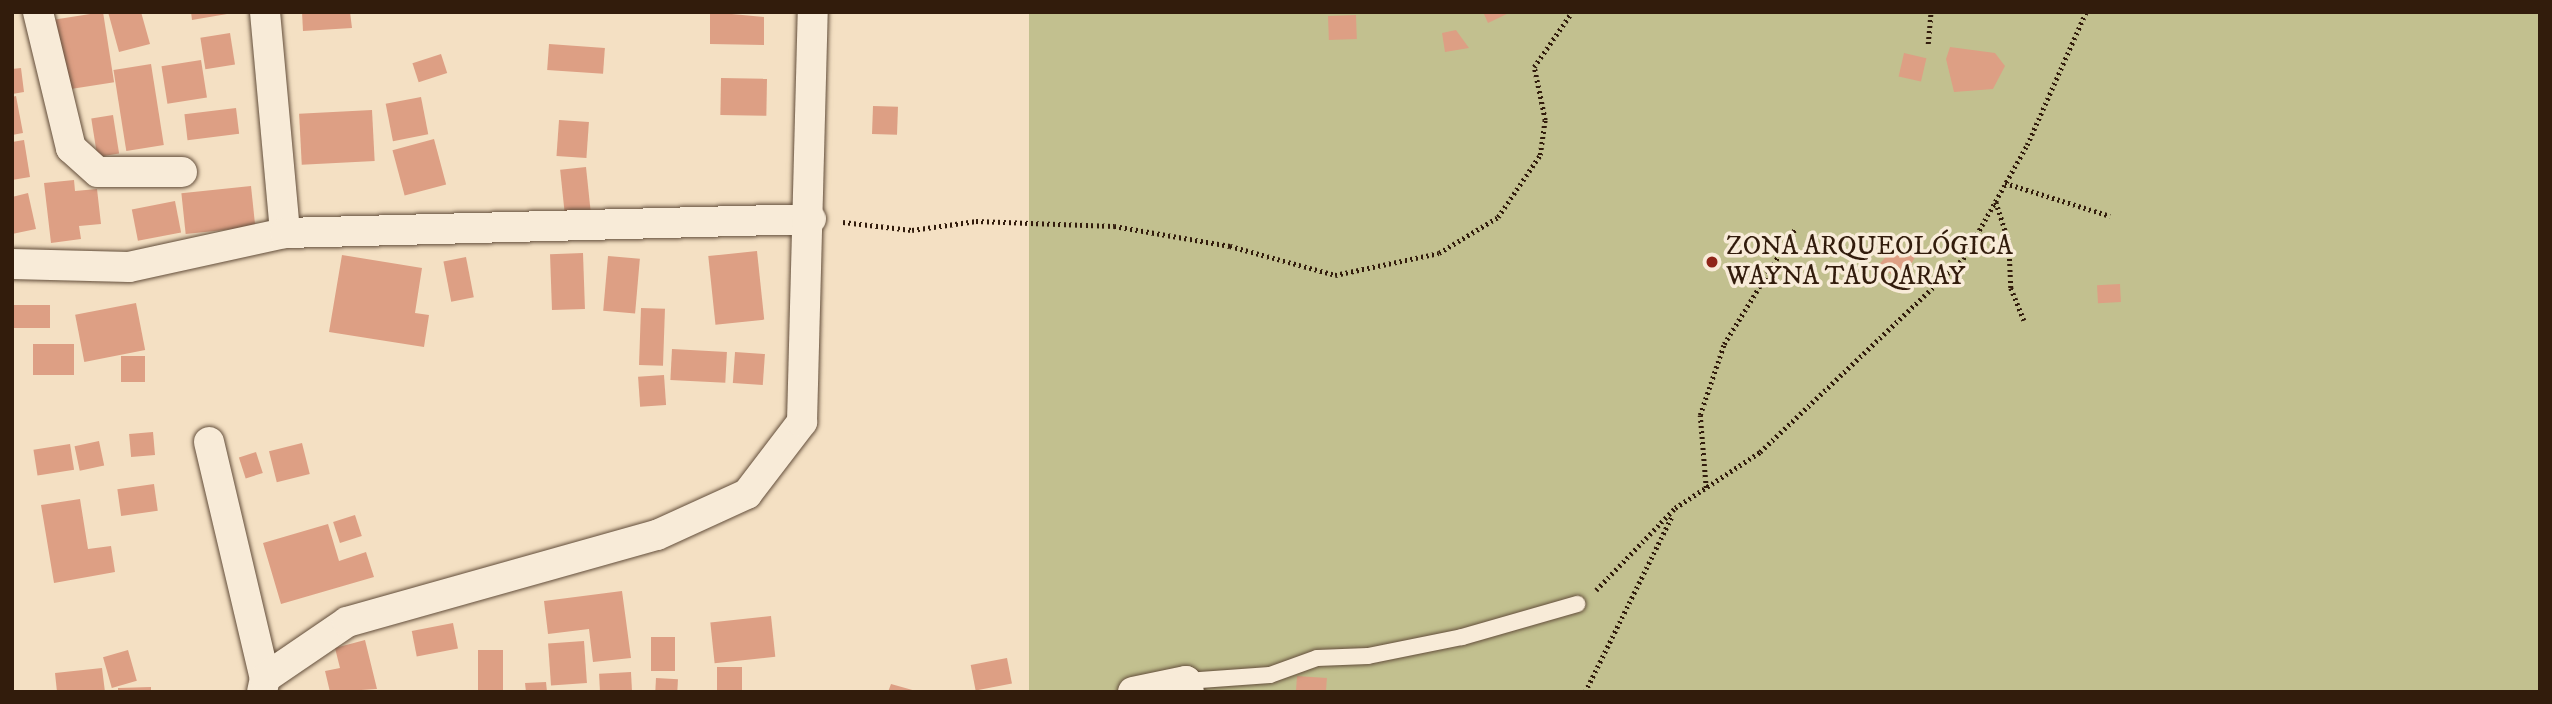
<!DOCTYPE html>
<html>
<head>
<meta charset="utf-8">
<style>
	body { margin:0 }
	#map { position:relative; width:2552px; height:704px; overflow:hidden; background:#f4e0c3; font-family:"IM FELL DW Pica",serif }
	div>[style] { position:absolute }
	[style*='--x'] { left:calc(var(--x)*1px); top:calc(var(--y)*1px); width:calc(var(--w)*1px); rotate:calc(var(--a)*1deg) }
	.green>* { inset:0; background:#c2c08f; transform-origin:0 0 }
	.building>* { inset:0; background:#dd9f84; transform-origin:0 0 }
	.path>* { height:4.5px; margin-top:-2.25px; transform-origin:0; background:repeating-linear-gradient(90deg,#321c0c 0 2px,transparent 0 5.5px) }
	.roads { filter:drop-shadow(0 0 2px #624d3a) drop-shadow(0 0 2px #624d3a) }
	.lane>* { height:16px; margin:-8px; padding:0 8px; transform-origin:8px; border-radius:8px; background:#f8ebd8 }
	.street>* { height:30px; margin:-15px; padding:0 15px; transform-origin:15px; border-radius:15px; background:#f8ebd8 }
	.dots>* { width:19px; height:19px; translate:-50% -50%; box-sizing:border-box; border:4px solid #f8ebd8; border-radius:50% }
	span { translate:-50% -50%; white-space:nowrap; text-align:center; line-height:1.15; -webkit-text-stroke:7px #f8ebd8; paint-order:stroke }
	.poi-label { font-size:26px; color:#321c0c }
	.left { translate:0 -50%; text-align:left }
	.frame { position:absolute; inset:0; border:14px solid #321c0c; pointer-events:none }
</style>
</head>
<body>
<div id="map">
	<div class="green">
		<i style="left:1029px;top:12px;width:1511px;height:681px"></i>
	</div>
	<div class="building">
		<i style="left:103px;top:12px;width:71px;height:55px;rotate:81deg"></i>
		<i style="clip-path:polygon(108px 12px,141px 12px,150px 44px,119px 52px)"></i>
		<i style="clip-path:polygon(191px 12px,227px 12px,227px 14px,192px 20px)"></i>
		<i style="clip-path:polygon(302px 12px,350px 12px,352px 28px,303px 31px)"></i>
		<i style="clip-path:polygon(710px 12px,764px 17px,764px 45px,710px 44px)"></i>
		<i style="clip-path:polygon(1483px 12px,1511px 12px,1488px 23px)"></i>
		<i style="left:1356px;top:15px;width:24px;height:28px;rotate:88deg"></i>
		<i style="clip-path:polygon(1456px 30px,1469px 48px,1445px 52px,1442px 33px)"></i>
		<i style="left:230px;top:33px;width:32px;height:30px;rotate:81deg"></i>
		<i style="left:549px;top:44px;width:56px;height:26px;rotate:4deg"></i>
		<i style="clip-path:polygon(1950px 47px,1995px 53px,2005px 66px,1993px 89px,1954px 92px,1946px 59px)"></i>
		<i style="left:1904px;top:53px;width:23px;height:24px;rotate:13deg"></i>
		<i style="left:441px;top:54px;width:20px;height:30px;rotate:72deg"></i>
		<i style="left:201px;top:60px;width:38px;height:40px;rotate:81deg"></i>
		<i style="left:151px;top:64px;width:82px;height:38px;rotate:81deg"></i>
		<i style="clip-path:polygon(21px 68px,24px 92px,12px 94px,12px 69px)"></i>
		<i style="left:721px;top:78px;width:46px;height:37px;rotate:1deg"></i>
		<i style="clip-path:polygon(16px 96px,23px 133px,12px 135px,12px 97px)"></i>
		<i style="left:421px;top:97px;width:38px;height:36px;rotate:79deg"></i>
		<i style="left:873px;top:106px;width:25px;height:28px;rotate:2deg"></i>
		<i style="left:236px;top:108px;width:26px;height:52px;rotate:83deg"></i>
		<i style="left:372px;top:110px;width:51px;height:73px;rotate:87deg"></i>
		<i style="left:113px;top:115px;width:39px;height:22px;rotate:81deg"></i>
		<i style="left:559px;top:120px;width:30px;height:36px;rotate:4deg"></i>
		<i style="left:434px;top:139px;width:47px;height:43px;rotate:75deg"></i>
		<i style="clip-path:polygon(24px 140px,30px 177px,12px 180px,12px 142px)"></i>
		<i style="left:586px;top:167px;width:44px;height:26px;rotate:84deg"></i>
		<i style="clip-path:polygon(74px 180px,75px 191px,97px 189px,101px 224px,79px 226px,81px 239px,51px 243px,44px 183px)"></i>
		<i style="left:251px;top:186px;width:41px;height:70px;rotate:84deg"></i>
		<i style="clip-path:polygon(28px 193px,36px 229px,12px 234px,12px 197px)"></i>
		<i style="left:175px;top:201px;width:32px;height:44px;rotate:79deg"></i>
		<i style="clip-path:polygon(1896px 245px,1916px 255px,1903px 280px,1877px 267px)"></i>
		<i style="left:757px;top:251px;width:69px;height:49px;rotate:84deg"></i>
		<i style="left:583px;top:253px;width:56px;height:33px;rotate:88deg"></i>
		<i style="clip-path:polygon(342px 255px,422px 268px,415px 313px,429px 315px,424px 347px,329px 332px)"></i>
		<i style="left:608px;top:256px;width:32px;height:55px;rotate:5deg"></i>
		<i style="left:466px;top:257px;width:41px;height:23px;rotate:79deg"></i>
		<i style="left:2120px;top:284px;width:18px;height:23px;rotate:87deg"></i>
		<i style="left:136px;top:303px;width:48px;height:62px;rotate:79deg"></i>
		<i style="left:12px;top:305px;width:38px;height:23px"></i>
		<i style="left:641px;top:308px;width:24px;height:57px;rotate:2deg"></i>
		<i style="left:33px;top:344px;width:41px;height:31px"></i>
		<i style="left:672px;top:349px;width:55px;height:31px;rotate:3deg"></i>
		<i style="left:735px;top:352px;width:30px;height:31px;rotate:4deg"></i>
		<i style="left:121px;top:356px;width:24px;height:26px"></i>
		<i style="left:664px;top:375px;width:30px;height:26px;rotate:86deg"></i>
		<i style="left:153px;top:432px;width:23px;height:24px;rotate:85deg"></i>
		<i style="left:99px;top:441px;width:25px;height:25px;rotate:78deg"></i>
		<i style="left:302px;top:443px;width:32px;height:34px;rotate:76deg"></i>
		<i style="left:70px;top:444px;width:26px;height:37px;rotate:81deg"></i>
		<i style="left:256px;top:452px;width:22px;height:18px;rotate:72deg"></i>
		<i style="left:154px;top:484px;width:27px;height:37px;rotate:82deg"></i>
		<i style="clip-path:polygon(80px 499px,88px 549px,111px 546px,115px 572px,54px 583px,41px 505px)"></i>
		<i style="left:355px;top:515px;width:22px;height:23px;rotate:72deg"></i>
		<i style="clip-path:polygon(328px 524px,339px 561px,366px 552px,374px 577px,281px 604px,263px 543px)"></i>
		<i style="clip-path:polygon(622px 591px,631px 658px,593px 662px,589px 629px,548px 634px,544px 601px)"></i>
		<i style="left:771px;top:616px;width:41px;height:61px;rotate:84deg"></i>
		<i style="left:453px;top:623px;width:26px;height:42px;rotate:79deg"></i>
		<i style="left:651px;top:637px;width:24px;height:34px"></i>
		<i style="clip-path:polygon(365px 640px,377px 689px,330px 692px,325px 671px,340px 668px,335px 648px)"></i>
		<i style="left:584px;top:641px;width:42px;height:36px;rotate:86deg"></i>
		<i style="left:128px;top:650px;width:32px;height:26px;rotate:74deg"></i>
		<i style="left:478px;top:650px;width:25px;height:42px"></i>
		<i style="left:1007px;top:658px;width:26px;height:37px;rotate:79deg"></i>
		<i style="left:717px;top:667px;width:25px;height:23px"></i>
		<i style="clip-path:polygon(102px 668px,105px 692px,57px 692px,55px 673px)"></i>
		<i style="left:631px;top:672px;width:20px;height:32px;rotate:87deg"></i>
		<i style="left:1297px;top:676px;width:30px;height:16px;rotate:4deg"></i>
		<i style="left:656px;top:678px;width:22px;height:14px;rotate:3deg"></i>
		<i style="clip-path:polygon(546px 682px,547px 692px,526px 692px,525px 683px)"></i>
		<i style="clip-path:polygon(891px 684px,916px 691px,916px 692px,888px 692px)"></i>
		<i style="clip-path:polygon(151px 687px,151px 692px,118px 692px,118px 688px)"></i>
	</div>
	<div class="path">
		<i style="--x:1928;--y:44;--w:32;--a:-85"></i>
		<i style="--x:2005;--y:183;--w:110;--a:17.4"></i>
		<i style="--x:1996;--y:202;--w:42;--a:72"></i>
		<i style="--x:2009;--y:242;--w:46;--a:87.5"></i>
		<i style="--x:2011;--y:288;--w:35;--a:68"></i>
		<i style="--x:843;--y:222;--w:69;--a:6.6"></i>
		<i style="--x:912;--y:230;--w:65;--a:-8"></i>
		<i style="--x:976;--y:221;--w:138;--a:2.1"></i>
		<i style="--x:1114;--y:226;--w:118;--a:9.8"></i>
		<i style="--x:1230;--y:246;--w:109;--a:15.4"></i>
		<i style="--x:1335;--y:275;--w:106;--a:-11.9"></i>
		<i style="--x:1439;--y:253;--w:69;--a:-31.4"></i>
		<i style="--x:1498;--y:217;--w:75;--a:-55.9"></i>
		<i style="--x:1540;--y:155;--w:35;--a:-82"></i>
		<i style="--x:1545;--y:120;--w:54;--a:-101.7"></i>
		<i style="--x:1534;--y:67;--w:67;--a:-55.4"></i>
		<i style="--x:1706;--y:488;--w:73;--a:-94.7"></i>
		<i style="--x:1700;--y:415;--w:75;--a:-71.3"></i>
		<i style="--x:1724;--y:344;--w:135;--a:-58.3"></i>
		<i style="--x:1596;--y:590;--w:114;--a:-46.1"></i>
		<i style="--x:1675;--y:508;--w:102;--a:-33.4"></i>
		<i style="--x:1760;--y:452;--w:280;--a:-43.6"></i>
		<i style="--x:1963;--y:259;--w:131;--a:-60.7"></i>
		<i style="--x:2027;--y:145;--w:145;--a:-66.1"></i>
		<i style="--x:1585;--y:692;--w:196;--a:-63.7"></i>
	</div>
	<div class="roads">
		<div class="lane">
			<i style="--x:1186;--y:681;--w:84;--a:-4.1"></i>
			<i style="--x:1270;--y:675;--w:50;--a:-19.9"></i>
			<i style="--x:1317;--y:658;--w:51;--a:-2.2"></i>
			<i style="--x:1368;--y:656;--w:96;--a:-11.4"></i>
			<i style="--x:1462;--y:637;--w:120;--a:-16"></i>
		</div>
		<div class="street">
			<i style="--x:38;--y:12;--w:140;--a:76.4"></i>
			<i style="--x:71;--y:148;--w:36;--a:42"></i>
			<i style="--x:98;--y:172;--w:84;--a:0"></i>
			<i style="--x:265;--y:12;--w:222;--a:84.8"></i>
			<i style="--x:12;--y:264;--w:117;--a:1.5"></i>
			<i style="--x:129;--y:267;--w:160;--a:-12.3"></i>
			<i style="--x:285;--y:233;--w:526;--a:-1.52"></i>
			<i style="--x:209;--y:442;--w:243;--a:76.7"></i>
			<i style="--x:265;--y:678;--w:14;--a:102"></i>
			<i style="--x:265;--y:678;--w:99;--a:-34.3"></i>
			<i style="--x:347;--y:622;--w:322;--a:-15.7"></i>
			<i style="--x:657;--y:535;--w:99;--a:-24.5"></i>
			<i style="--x:747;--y:494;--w:91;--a:-52.6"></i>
			<i style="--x:802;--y:422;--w:410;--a:-88.5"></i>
			<i style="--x:1133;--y:692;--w:54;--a:-11.7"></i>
			<i style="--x:1186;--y:681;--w:11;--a:75"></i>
		</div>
	</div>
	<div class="dots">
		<i style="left:1712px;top:262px;background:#8f2418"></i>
	</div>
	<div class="poi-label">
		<span class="left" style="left:1726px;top:262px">ZONA ARQUEOLÓGICA<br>WAYNA TAUQARAY</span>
	</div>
	<div class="frame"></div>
</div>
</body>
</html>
